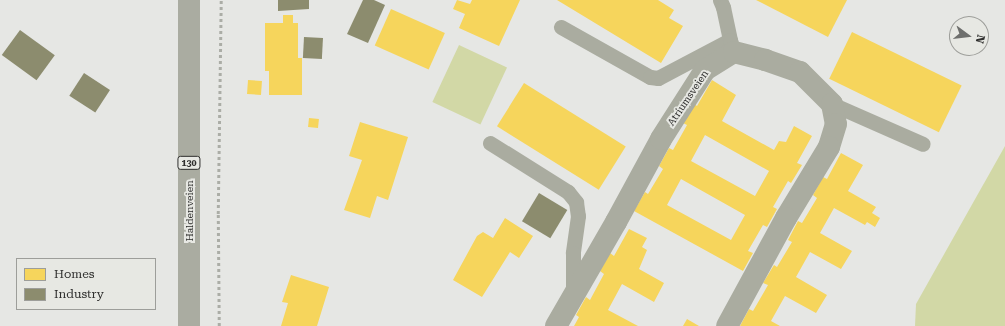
<!DOCTYPE html>
<html>
<head>
<meta charset="utf-8">
<style>
	body { margin:0 }
	#map { position:relative; width:1005px; height:326px; overflow:hidden; background:#e6e7e4; font-family:"Roboto Serif",serif }
	div>[style] { position:absolute }
	[style*='--x'] { left:calc(var(--x)*1px); top:calc(var(--y)*1px); width:calc(var(--w)*1px); rotate:calc(var(--a)*1deg) }
	.green>* { inset:0; background:#d2d8a6; transform-origin:0 0 }
	.homes>* { inset:0; background:#f6d55c; transform-origin:0 0 }
	.industry>* { inset:0; background:#8c8c6e; transform-origin:0 0 }
	.path>* { height:2.5px; margin-top:-1.25px; transform-origin:0; background:repeating-linear-gradient(90deg,#abada6 0 3px,transparent 0 6px) }
	.service>* { height:15px; margin:-7.5px; padding:0 7.5px; transform-origin:7.5px; border-radius:7.5px; background:#aaaca0 }
	.minor>* { height:22px; margin:-11px; padding:0 11px; transform-origin:11px; border-radius:11px; background:#aaaca0 }
	.primary>* { height:22px; margin:-11px; padding:0 11px; transform-origin:11px; border-radius:11px; background:#aaaca1 }
	span { translate:-50% -50%; white-space:nowrap; text-align:center; line-height:1.15; -webkit-text-stroke:4px #e7e8e3; paint-order:stroke }
	.shield-label span { padding:1px 3px; background:#e7e8e3; border:1px solid; border-radius:3px; -webkit-text-stroke-width:0 }
	.shield-label { font-size:9px; color:#2e2e2d; font-weight:700 }
	.street-label { font-size:10px; color:#2e2e2d }
	.legend { position:absolute; left:16px; top:258px; width:140px; height:52px; box-sizing:border-box; background:#e7e8e3; border:1px solid #9d9e9a; margin:0; padding:5px 7px; list-style:none; font-size:12px; color:#2e2e2d }
	.legend li { display:flex; align-items:center; gap:8px; height:20px }
	.legend b { width:20px; border:1px solid #9d9e9a }
	.north { position:absolute; left:949px; top:16px; width:40px; height:40px; box-sizing:border-box; background:#e7e8e3; border:1px solid #9d9e9a; border-radius:50%; rotate:105deg; font-size:11px; font-weight:700; line-height:16px; text-align:center; color:#2e2e2d }
	.north::after { content:''; display:block; margin:auto; width:14px; height:18px; background:#6e6f6d; clip-path:polygon(50% 0,100% 100%,50% 72%,0 100%) }
</style>
</head>
<body>
<div id="map">
	<div class="green">
		<i style="left:459px;top:45px;width:53px;height:63px;rotate:25deg"></i>
		<i style="clip-path:polygon(1005px 146px,1005px 326px,915px 326px,916px 304px)"></i>
	</div>
	<div class="homes">
		<i style="clip-path:polygon(457px 0,470px 4px,472px 0,520px 0,499px 46px,459px 28px,465px 14px,453px 9px)"></i>
		<i style="clip-path:polygon(557px 0,658px 0,674px 10px,669px 18px,683px 26px,661px 63px)"></i>
		<i style="clip-path:polygon(756px 0,847px 0,828px 37px)"></i>
		<i style="left:391px;top:9px;width:59px;height:40px;rotate:24deg"></i>
		<i style="clip-path:polygon(283px 15px,293px 15px,293px 23px,298px 23px,298px 58px,302px 58px,302px 95px,269px 95px,269px 71px,265px 71px,265px 23px,283px 23px)"></i>
		<i style="left:852px;top:32px;width:122px;height:52px;rotate:26deg"></i>
		<i style="left:248px;top:80px;width:14px;height:14px;rotate:4deg"></i>
		<i style="clip-path:polygon(evenodd,712px 80px,736px 95px,722px 121px,747px 135px,774px 150px,779px 141px,786px 142px,794px 126px,812px 136px,797px 163px,802px 165px,791px 183px,788px 181px,773px 207px,777px 209px,767px 227px,763px 225px,748px 251px,753px 253px,743px 271px,634px 211px,645px 192px,648px 194px,663px 169px,659px 166px,669px 148px,673px 150px,687px 125px,683px 123px,694px 104px,697px 106px,712px 80px,705px 135px,769px 171px,755px 196px,691px 161px,705px 135px,712px 80px,681px 179px,745px 215px,731px 240px,667px 205px,681px 179px)"></i>
		<i style="left:524px;top:83px;width:120px;height:51px;rotate:32deg"></i>
		<i style="left:309px;top:118px;width:10px;height:9px;rotate:6deg"></i>
		<i style="clip-path:polygon(360px 122px,408px 137px,388px 200px,377px 196px,370px 218px,344px 210px,362px 160px,349px 156px)"></i>
		<i style="clip-path:polygon(841px 153px,863px 165px,848px 191px,876px 207px,872px 213px,880px 218px,875px 227px,867px 222px,865px 225px,834px 208px,820px 233px,852px 251px,841px 269px,810px 252px,796px 277px,827px 295px,816px 313px,785px 296px,771px 321px,780px 326px,740px 326px,749px 309px,753px 311px,768px 285px,763px 283px,774px 265px,777px 267px,792px 242px,788px 240px,798px 221px,802px 223px,817px 198px,813px 195px,823px 177px,827px 179px)"></i>
		<i style="clip-path:polygon(505px 218px,533px 236px,519px 258px,510px 252px,482px 297px,453px 280px,477px 236px,483px 232px,493px 238px)"></i>
		<i style="clip-path:polygon(629px 229px,647px 238px,642px 247px,647px 250px,639px 269px,664px 283px,654px 302px,622px 284px,608px 310px,638px 326px,574px 326px,579px 317px,576px 315px,586px 297px,590px 300px,604px 274px,600px 271px,610px 253px,614px 256px)"></i>
		<i style="clip-path:polygon(291px 275px,329px 287px,317px 326px,281px 326px,288px 303px,282px 302px)"></i>
		<i style="clip-path:polygon(687px 319px,699px 326px,683px 326px)"></i>
	</div>
	<div class="industry">
		<i style="clip-path:polygon(278px 0,309px 0,309px 9px,278px 11px)"></i>
		<i style="clip-path:polygon(363px 0,374px 0,385px 5px,368px 43px,347px 34px)"></i>
		<i style="left:20px;top:30px;width:43px;height:31px;rotate:36deg"></i>
		<i style="left:304px;top:37px;width:19px;height:21px;rotate:3deg"></i>
		<i style="left:84px;top:73px;width:31px;height:27px;rotate:33deg"></i>
		<i style="left:539px;top:193px;width:33px;height:33px;rotate:31deg"></i>
	</div>
	<div class="path">
		<i style="--x:219;--y:326;--w:112;--a:-90.5"></i>
		<i style="--x:218;--y:214;--w:214;--a:-89.2"></i>
	</div>
	<div class="service">
		<i style="--x:720;--y:0;--w:8;--a:67"></i>
		<i style="--x:723;--y:7;--w:34;--a:78"></i>
		<i style="--x:561;--y:27;--w:102;--a:29.3"></i>
		<i style="--x:650;--y:77;--w:8;--a:7"></i>
		<i style="--x:658;--y:78;--w:81;--a:-27.8"></i>
		<i style="--x:730;--y:40;--w:13;--a:72"></i>
		<i style="--x:832;--y:104;--w:99;--a:23.7"></i>
		<i style="--x:490;--y:143;--w:92;--a:32.1"></i>
		<i style="--x:568;--y:192;--w:13;--a:51"></i>
		<i style="--x:576;--y:202;--w:14;--a:82"></i>
		<i style="--x:578;--y:216;--w:37;--a:98"></i>
		<i style="--x:573;--y:253;--w:42;--a:90"></i>
	</div>
	<div class="minor">
		<i style="--x:556;--y:326;--w:120;--a:-60"></i>
		<i style="--x:616;--y:222;--w:94;--a:-61.5"></i>
		<i style="--x:661;--y:139;--w:82;--a:-57.5"></i>
		<i style="--x:705;--y:70;--w:34;--a:-32"></i>
		<i style="--x:734;--y:52;--w:32;--a:14"></i>
		<i style="--x:765;--y:60;--w:37;--a:19"></i>
		<i style="--x:800;--y:72;--w:45;--a:45"></i>
		<i style="--x:832;--y:104;--w:20;--a:79"></i>
		<i style="--x:836;--y:124;--w:24;--a:107"></i>
		<i style="--x:829;--y:147;--w:83;--a:121.2"></i>
		<i style="--x:786;--y:218;--w:123;--a:118.6"></i>
	</div>
	<div class="primary">
		<i style="--x:189;--y:0;--w:326;--a:90"></i>
	</div>
	<div class="shield-label">
		<span style="left:189px;top:163px">130</span>
	</div>
	<div class="street-label">
		<span style="left:688px;top:98px;rotate:-56deg">Atriumsveien</span>
		<span style="left:190px;top:211px;rotate:-90deg">Haldenveien</span>
	</div>
	<ul class="legend">
	<li><b style="height:11px;background:#f6d55c"></b>Homes</li>
	<li><b style="height:11px;background:#8c8c6e"></b>Industry</li>
	</ul>
	<div class="north">N</div>
</div>
</body>
</html>
